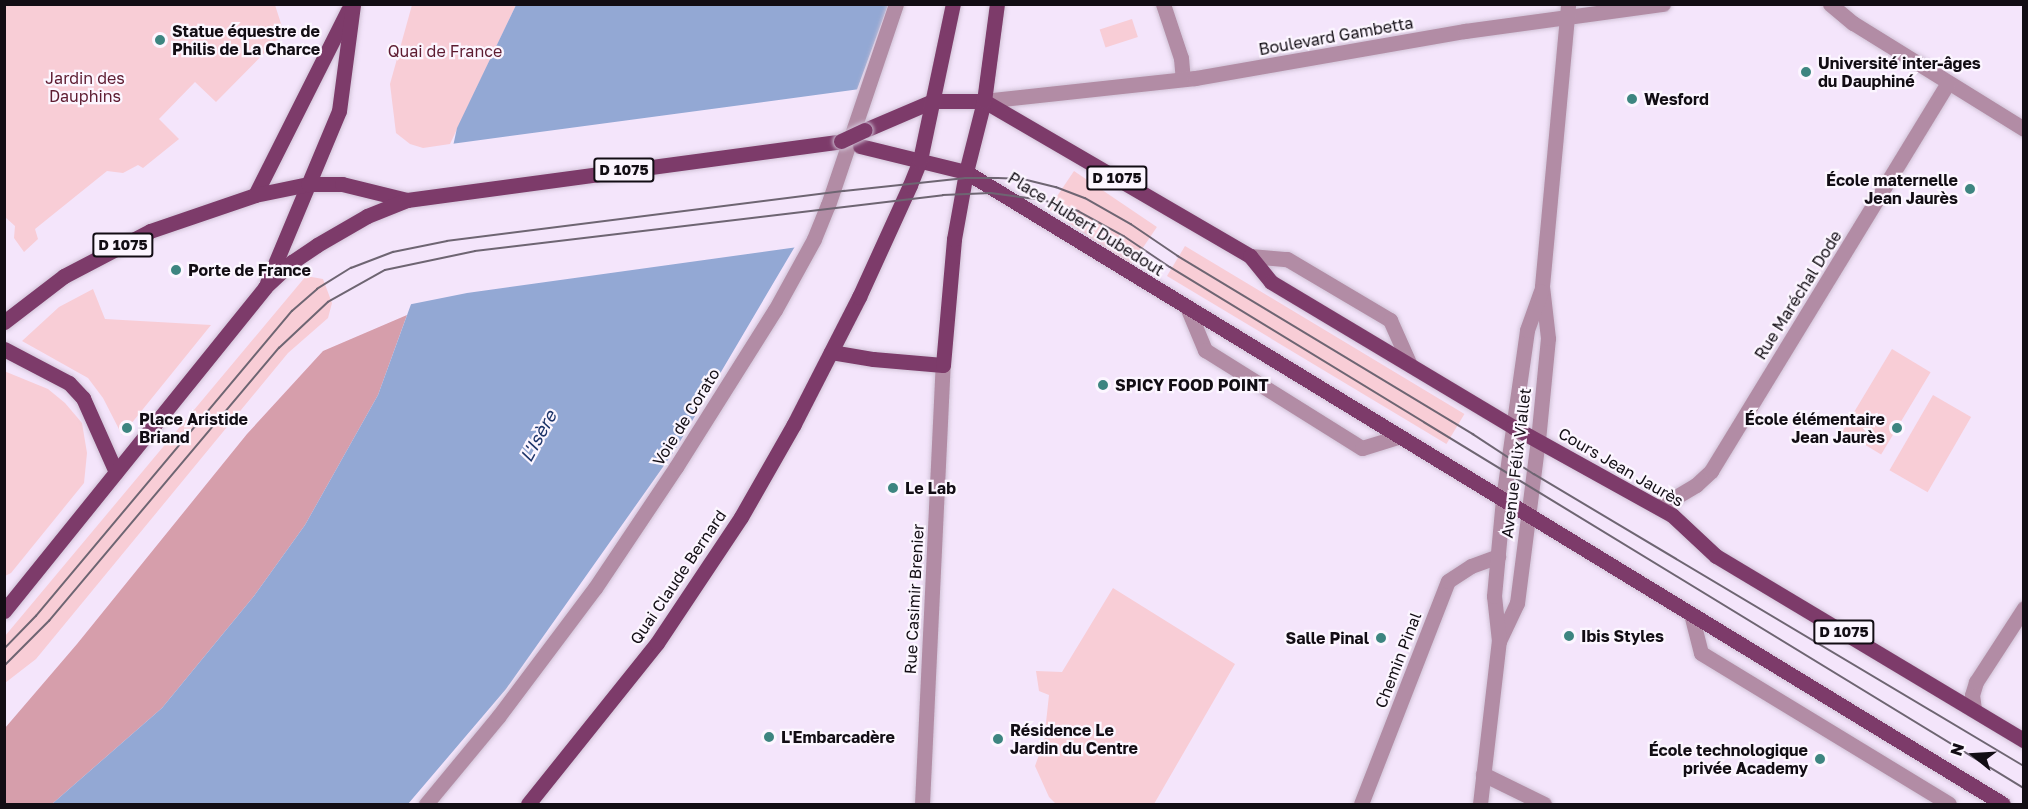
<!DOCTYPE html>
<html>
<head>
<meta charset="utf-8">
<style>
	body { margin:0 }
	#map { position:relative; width:2028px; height:809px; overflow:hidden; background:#f4e5fb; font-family:"Golos Text",sans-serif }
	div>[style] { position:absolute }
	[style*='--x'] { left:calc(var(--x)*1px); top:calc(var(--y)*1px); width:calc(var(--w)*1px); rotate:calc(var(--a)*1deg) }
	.green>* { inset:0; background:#f8cdd6; transform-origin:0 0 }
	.forest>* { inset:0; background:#d69eab }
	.water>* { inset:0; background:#93a8d4 }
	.pier>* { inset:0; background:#f4e5fb }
	.roads { filter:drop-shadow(0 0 2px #d0c2d6) drop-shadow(0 0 2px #d0c2d6) }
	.minor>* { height:15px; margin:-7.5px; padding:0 7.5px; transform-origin:7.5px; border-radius:7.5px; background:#b28ca5 }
	.major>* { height:15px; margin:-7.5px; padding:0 7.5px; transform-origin:7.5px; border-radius:7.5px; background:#7d3b6a }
	.tram>* { height:1.5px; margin:-0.75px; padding:0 0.75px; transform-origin:0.75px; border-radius:0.75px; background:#6e6572 }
	.bridges { filter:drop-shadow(0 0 2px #d0c2d6) drop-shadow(0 0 2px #d0c2d6) }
	.major-bridge>* { height:15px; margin:-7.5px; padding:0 7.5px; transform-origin:7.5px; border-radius:7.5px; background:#7d3b6a }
	.dots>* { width:16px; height:16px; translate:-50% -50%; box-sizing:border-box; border:3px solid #fcf6ff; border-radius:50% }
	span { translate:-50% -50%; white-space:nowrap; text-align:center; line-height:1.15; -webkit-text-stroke:4.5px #fcf6ff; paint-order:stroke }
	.shield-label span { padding:2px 4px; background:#fcf6ff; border:2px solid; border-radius:4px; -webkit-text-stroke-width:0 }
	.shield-label { font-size:15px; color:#120d14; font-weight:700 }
	.poi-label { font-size:16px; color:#120d14; font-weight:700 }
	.left { translate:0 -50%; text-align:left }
	.right { translate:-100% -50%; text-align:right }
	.street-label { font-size:16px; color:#120d14 }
	.park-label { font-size:16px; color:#5d1b30 }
	.water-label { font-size:18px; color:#1d3469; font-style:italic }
	.frame { position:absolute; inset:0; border:6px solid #120d14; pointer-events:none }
	.north { position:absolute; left:1944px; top:725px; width:60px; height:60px; -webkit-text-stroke:4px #fcf6ff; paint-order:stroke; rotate:288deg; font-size:16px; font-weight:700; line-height:24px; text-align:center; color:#120d14 }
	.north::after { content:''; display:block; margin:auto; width:21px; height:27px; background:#120d14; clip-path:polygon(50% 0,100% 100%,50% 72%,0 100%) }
</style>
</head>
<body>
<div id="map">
	<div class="green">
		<i style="clip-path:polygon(4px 5px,275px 5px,284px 33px,216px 102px,195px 82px,159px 119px,179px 139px,143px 168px,138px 165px,123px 173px,107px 171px,35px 229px,38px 239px,24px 252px,14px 238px,15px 226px,5px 217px)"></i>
		<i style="clip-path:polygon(412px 5px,516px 5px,450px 144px,423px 148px,410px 144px,396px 133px,390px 84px)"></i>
		<i style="left:1132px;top:19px;width:19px;height:34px;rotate:72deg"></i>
		<i style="left:1074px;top:171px;width:100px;height:46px;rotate:34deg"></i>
		<i style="left:1185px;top:246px;width:326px;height:35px;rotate:31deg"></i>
		<i style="clip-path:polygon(306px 276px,323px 279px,332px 303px,328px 318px,288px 353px,36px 659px,5px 683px,5px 636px)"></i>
		<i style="clip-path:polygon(93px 289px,105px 319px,211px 325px,122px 435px,103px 398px,88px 378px,22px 341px,59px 307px)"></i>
		<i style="left:1892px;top:349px;width:45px;height:96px;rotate:31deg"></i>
		<i style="clip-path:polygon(4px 371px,48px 389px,65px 403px,82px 423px,87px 453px,84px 483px,11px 573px,5px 576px)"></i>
		<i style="left:1933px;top:395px;width:44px;height:87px;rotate:30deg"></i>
		<i style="clip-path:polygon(1113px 588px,1235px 664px,1154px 804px,1056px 804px,1049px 797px,1035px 766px,1044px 741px,1049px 695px,1039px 691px,1036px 671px,1062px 672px)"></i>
	</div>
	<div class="forest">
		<i style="clip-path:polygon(407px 315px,378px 395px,305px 525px,254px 596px,162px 708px,52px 804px,5px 804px,5px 728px,77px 644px,247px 434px,323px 351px)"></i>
	</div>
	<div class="water">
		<i style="clip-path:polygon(516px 5px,888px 5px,807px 226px,675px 450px,506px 689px,408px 804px,52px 804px,162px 708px,254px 596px,305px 525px,378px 395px,430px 252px,457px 128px)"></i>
	</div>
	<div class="pier">
		<i style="clip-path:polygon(860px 89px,810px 227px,798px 247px,467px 293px,407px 305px,427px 252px,451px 144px)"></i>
	</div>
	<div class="roads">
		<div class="minor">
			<i style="--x:1163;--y:4;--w:57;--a:71.6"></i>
			<i style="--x:1181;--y:58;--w:21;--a:85"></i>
			<i style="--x:1830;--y:4;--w:30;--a:40"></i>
			<i style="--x:1853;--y:23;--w:201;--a:31.8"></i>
			<i style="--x:984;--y:101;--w:212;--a:-6.2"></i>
			<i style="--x:1195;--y:78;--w:274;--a:-9.9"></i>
			<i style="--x:1465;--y:31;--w:200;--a:-7.8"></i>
			<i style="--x:1250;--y:256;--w:37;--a:5"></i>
			<i style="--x:1287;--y:259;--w:120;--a:30.6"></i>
			<i style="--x:1390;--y:320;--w:49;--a:66"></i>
			<i style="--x:1187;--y:307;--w:47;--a:67.3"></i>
			<i style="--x:1205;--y:350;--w:185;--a:32"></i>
			<i style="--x:1362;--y:448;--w:37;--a:-17"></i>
			<i style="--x:1659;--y:507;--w:43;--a:-30.7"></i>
			<i style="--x:1696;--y:485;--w:21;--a:-43"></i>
			<i style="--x:1711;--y:471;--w:455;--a:-58.6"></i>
			<i style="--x:1691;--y:614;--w:40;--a:75.6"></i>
			<i style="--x:1701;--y:653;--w:290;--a:31.3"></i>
			<i style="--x:1499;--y:641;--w:42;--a:-64.7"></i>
			<i style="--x:1517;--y:603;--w:164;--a:-82.7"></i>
			<i style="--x:1538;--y:440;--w:102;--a:-84.4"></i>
			<i style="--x:1548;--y:338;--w:52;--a:-96.6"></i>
			<i style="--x:1542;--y:286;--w:283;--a:-84.7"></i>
			<i style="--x:1974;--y:709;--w:14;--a:-98"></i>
			<i style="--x:1972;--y:695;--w:14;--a:-73"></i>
			<i style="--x:1976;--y:682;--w:88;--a:-57"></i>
			<i style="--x:1483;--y:774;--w:68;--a:26.2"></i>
			<i style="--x:426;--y:804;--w:113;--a:-50.4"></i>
			<i style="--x:498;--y:717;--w:161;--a:-53.1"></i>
			<i style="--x:595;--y:588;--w:146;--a:-56.2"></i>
			<i style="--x:676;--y:467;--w:186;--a:-57.8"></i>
			<i style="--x:775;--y:310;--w:81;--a:-61.2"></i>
			<i style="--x:814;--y:239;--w:37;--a:-68"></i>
			<i style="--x:828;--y:205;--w:212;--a:-71.3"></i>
			<i style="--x:922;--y:804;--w:440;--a:-87.3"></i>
			<i style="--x:1361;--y:804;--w:239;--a:-68.7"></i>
			<i style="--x:1448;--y:581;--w:27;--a:-33"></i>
			<i style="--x:1471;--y:566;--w:29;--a:-20"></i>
			<i style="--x:1480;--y:804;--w:164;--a:-83.4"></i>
			<i style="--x:1499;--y:641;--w:45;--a:-96.3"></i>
			<i style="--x:1494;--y:596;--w:97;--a:-84.7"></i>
			<i style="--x:1503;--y:499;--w:171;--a:-81.9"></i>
			<i style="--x:1527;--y:330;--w:41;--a:-70.3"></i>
		</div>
		<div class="major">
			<i style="--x:865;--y:130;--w:74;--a:-23.1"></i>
			<i style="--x:933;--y:101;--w:51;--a:0"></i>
			<i style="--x:984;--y:101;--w:308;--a:30.2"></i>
			<i style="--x:1250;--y:256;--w:33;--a:51"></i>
			<i style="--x:1271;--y:282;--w:282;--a:30.9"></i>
			<i style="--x:1513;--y:427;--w:182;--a:29"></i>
			<i style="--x:1672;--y:515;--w:60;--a:43"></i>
			<i style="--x:1716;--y:556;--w:359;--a:30.9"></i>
			<i style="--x:860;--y:146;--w:109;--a:13.8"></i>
			<i style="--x:966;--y:172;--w:1214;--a:31.36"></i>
			<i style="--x:255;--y:195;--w:207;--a:-63.3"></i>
			<i style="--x:267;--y:283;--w:186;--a:-67.3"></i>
			<i style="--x:339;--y:111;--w:108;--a:-82.5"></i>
			<i style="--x:4;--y:322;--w:76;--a:-37.5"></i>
			<i style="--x:64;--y:276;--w:97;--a:-27.6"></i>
			<i style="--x:150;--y:231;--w:111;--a:-18.9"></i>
			<i style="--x:255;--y:195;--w:54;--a:-11.7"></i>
			<i style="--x:308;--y:184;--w:34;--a:0"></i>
			<i style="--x:342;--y:184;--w:67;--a:13.8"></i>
			<i style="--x:4;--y:349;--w:73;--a:27.6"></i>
			<i style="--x:69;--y:383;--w:21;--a:47"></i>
			<i style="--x:83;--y:398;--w:81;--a:66"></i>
			<i style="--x:831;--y:352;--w:43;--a:9.5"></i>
			<i style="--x:873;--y:359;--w:70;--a:4.9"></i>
			<i style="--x:943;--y:365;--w:126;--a:-85"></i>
			<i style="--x:954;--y:239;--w:68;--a:-79.8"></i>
			<i style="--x:966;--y:172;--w:73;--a:-75.8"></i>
			<i style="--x:984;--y:101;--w:98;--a:-82.4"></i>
			<i style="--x:4;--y:611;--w:416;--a:-51.1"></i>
			<i style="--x:265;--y:287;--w:37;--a:-43"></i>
			<i style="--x:292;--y:262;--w:30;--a:-34"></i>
			<i style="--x:317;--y:245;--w:58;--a:-30.1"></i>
			<i style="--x:367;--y:216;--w:43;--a:-21.8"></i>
			<i style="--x:407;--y:200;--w:438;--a:-7.7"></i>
			<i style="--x:528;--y:804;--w:206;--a:-51.3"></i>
			<i style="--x:657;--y:643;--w:151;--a:-56.3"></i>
			<i style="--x:741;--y:517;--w:107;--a:-60.3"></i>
			<i style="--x:794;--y:424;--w:143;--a:-62.9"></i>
			<i style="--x:859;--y:297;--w:123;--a:-65.5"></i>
			<i style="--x:910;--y:185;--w:27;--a:-68"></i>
			<i style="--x:920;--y:160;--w:159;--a:-78.1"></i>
		</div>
	</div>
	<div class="tram">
		<i style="--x:4;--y:649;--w:46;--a:-45.9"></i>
		<i style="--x:36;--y:616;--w:398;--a:-50"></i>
		<i style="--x:292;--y:311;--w:33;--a:-41"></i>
		<i style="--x:317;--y:289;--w:40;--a:-32"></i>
		<i style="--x:351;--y:268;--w:45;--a:-20.9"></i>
		<i style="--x:393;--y:252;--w:55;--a:-11.5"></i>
		<i style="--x:447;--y:241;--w:400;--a:-7.2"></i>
		<i style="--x:844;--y:191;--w:122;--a:-6.1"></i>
		<i style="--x:965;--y:178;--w:33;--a:0"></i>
		<i style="--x:998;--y:178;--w:25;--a:2"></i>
		<i style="--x:1023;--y:179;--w:34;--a:14"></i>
		<i style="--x:1056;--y:187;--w:31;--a:21"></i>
		<i style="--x:1085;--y:198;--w:53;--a:29.5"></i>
		<i style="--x:1131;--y:224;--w:57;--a:34.2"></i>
		<i style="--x:1178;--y:256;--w:345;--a:31.1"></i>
		<i style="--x:1473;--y:434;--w:73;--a:33.3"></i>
		<i style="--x:1534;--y:474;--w:570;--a:30.79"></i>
		<i style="--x:4;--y:666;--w:64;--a:-45"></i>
		<i style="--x:49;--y:621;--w:357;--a:-49.9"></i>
		<i style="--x:279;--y:348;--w:67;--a:-43.2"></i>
		<i style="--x:328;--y:302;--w:65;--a:-29.3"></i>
		<i style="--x:385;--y:270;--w:92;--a:-11.9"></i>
		<i style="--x:475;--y:251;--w:471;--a:-6.8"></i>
		<i style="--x:943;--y:195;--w:48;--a:-2.4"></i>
		<i style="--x:991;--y:193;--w:52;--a:7.7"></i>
		<i style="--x:1043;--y:200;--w:37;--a:17"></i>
		<i style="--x:1078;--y:211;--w:52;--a:28.5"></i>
		<i style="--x:1124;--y:236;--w:55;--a:34"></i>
		<i style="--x:1170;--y:267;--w:1000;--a:31.39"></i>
	</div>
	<div class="bridges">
		<div class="major-bridge">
			<i style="--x:841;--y:141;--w:26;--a:-25"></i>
		</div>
	</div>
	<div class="dots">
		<i style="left:160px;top:40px;background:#3d8580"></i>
		<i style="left:1806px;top:72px;background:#3d8580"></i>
		<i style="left:1632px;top:99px;background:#3d8580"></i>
		<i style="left:1970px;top:189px;background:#3d8580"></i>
		<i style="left:176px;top:270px;background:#3d8580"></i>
		<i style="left:1103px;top:385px;background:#3d8580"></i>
		<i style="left:127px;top:428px;background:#3d8580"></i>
		<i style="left:1897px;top:428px;background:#3d8580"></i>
		<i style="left:893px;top:488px;background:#3d8580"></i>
		<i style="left:1569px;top:636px;background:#3d8580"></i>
		<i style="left:1381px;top:638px;background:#3d8580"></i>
		<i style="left:769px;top:737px;background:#3d8580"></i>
		<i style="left:998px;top:739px;background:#3d8580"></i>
		<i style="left:1820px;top:759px;background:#3d8580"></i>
	</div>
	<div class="shield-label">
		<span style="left:624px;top:170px">D 1075</span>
		<span style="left:1117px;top:178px">D 1075</span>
		<span style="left:123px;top:245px">D 1075</span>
		<span style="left:1844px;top:632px">D 1075</span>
	</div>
	<div class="poi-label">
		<span class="left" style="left:172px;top:40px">Statue équestre de<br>Philis de La Charce</span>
		<span class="left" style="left:1818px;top:72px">Université inter-âges<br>du Dauphiné</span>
		<span class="left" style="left:1644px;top:99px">Wesford</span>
		<span class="right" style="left:1958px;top:189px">École maternelle<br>Jean Jaurès</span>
		<span class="left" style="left:188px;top:270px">Porte de France</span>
		<span class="left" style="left:1115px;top:385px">SPICY FOOD POINT</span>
		<span class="left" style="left:139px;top:428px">Place Aristide<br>Briand</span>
		<span class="right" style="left:1885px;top:428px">École élémentaire<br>Jean Jaurès</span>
		<span class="left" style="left:905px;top:488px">Le Lab</span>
		<span class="left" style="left:1581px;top:636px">Ibis Styles</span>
		<span class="right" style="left:1369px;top:638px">Salle Pinal</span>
		<span class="left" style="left:1010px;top:739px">Résidence Le<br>Jardin du Centre</span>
		<span class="left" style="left:781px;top:737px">L'Embarcadère</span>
		<span class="right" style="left:1808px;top:759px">École technologique<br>privée Academy</span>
	</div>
	<div class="street-label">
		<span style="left:1336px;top:36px;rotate:-10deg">Boulevard Gambetta</span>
		<span style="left:1086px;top:224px;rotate:32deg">Place Hubert Dubedout</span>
		<span style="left:1798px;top:295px;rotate:-58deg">Rue Maréchal Dode</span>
		<span style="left:686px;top:417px;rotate:-58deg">Voie de Corato</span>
		<span style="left:1516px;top:463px;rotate:-83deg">Avenue Félix Viallet</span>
		<span style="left:1621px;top:467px;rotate:30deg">Cours Jean Jaurès</span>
		<span style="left:678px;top:577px;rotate:-56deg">Quai Claude Bernard</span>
		<span style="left:914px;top:599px;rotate:-87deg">Rue Casimir Brenier</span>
		<span style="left:1398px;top:660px;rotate:-69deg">Chemin Pinal</span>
	</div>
	<div class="park-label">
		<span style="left:445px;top:51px">Quai de France</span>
		<span style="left:85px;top:87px">Jardin des<br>Dauphins</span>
	</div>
	<div class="water-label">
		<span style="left:538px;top:436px;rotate:-61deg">L'Isère</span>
	</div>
	<div class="frame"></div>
	<div class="north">N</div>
</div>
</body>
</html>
